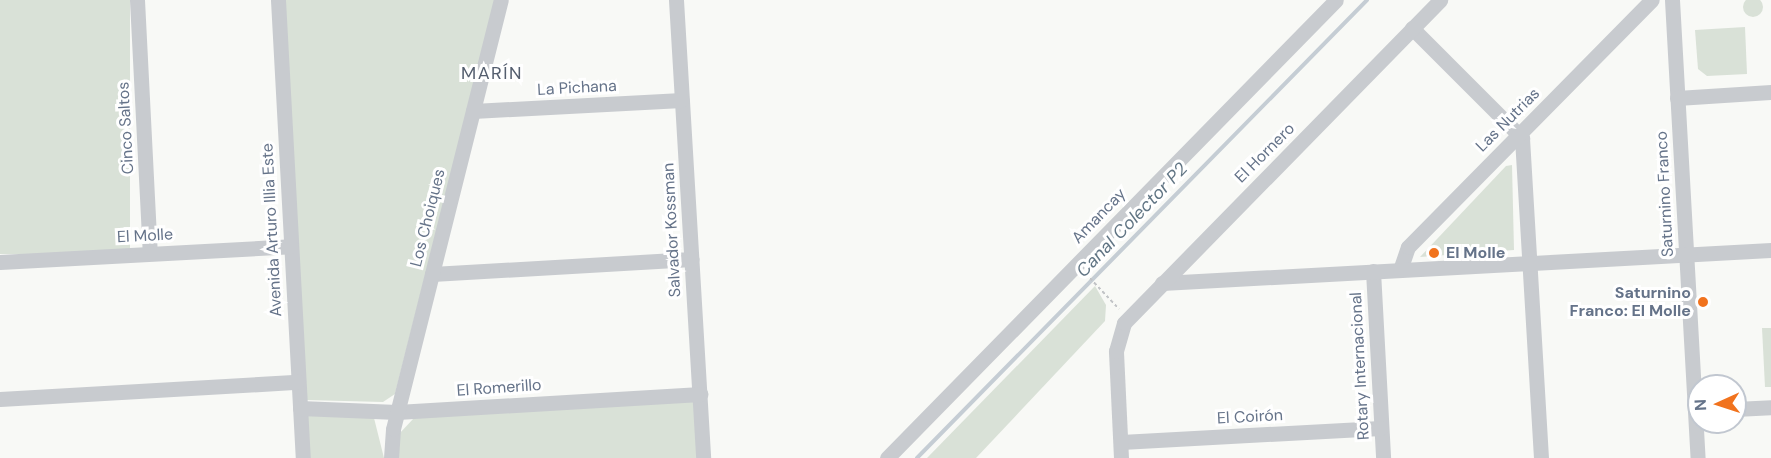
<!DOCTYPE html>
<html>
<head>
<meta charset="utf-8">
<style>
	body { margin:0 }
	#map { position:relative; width:1771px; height:458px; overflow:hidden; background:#f8f9f6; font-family:"DM Sans",sans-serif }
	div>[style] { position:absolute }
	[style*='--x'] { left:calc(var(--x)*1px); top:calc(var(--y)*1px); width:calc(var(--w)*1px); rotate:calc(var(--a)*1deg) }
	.green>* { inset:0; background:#d9e1d7; transform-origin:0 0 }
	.round { border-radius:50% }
	.stream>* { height:4px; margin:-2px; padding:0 2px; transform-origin:2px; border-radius:2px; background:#c5cdd4 }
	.path>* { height:2px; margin-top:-1px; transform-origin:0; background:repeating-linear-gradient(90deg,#c1c3c6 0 3px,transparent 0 6px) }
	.minor>* { height:15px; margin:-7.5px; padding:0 7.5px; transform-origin:7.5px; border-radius:7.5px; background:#c8cbcf }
	.dots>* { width:16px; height:16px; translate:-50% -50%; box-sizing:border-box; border:3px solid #fff; border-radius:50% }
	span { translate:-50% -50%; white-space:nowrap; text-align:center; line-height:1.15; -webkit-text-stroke:6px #fff; paint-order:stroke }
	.street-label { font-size:16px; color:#657389 }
	.poi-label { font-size:16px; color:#657389; font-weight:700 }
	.left { translate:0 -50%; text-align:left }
	.right { translate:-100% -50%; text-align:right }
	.neighbourhood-label { font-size:18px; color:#545e6e; letter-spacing:1.5px }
	.water-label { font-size:18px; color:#617584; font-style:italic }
	.north { position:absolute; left:1687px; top:374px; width:60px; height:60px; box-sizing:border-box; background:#fff; border:2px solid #c1c7d0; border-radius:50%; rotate:267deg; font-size:16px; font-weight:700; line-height:24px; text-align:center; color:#657389 }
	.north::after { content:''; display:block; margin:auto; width:21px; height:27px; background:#f1731e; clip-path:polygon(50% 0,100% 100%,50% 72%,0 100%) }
</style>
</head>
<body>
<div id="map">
	<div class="green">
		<i class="round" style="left:1743px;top:-3px;width:20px;height:20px"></i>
		<i style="left:0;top:0;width:130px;height:254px"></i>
		<i style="clip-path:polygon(284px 0,495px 0,395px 394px,383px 402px,306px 400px)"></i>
		<i style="clip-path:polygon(1745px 27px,1747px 74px,1707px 76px,1698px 69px,1695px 30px)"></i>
		<i style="clip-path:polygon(1512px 165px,1514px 250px,1420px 257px,1506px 166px)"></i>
		<i style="clip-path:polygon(1095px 286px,1106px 305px,1105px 321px,976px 458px,927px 458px)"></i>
		<i style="clip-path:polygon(1762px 328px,1771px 328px,1771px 387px,1765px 387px)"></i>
		<i style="clip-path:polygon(695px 399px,699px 458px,397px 458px,399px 434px,414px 418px)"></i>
		<i style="clip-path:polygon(306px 413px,374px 418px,384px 458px,308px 458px)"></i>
	</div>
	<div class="stream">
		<i style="--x:917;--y:458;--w:642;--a:-45.5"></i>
	</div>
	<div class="path">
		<i style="--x:1086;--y:274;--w:48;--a:46.7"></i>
	</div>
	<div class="minor">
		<i style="--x:137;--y:0;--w:253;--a:87.1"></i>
		<i style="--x:278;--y:0;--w:459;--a:86.9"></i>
		<i style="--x:676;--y:0;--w:459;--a:86.6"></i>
		<i style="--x:1672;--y:0;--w:459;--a:86.8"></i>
		<i style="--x:1412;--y:28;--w:156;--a:45"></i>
		<i style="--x:1522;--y:138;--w:321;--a:86.6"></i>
		<i style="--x:1677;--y:98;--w:94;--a:-3.7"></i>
		<i style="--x:473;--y:111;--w:209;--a:-3"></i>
		<i style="--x:0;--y:262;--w:291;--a:-3.1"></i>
		<i style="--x:1400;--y:270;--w:24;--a:-71"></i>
		<i style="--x:1408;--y:247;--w:347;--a:-45.4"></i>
		<i style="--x:1373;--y:271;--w:187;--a:86.9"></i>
		<i style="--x:432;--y:274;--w:260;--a:-3.3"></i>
		<i style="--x:1162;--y:283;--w:610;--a:-3.1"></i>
		<i style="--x:0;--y:399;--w:298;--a:-3.3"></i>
		<i style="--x:300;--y:408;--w:97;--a:2.4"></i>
		<i style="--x:397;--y:412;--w:304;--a:-3.4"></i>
		<i style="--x:1735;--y:409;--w:36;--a:-3"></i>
		<i style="--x:1121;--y:442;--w:260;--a:-3.1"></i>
		<i style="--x:391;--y:458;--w:29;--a:-86"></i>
		<i style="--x:393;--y:429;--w:442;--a:-75.9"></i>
		<i style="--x:887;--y:458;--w:641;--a:-45.57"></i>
		<i style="--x:1121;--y:458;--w:107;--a:-92.7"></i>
		<i style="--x:1116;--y:351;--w:29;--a:-74"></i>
		<i style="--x:1124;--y:323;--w:452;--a:-45.6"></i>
	</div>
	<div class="dots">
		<i style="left:1434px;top:253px;background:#f1731e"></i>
		<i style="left:1703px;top:302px;background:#f1731e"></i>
	</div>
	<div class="street-label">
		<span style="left:577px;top:88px;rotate:-3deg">La Pichana</span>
		<span style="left:1508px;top:120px;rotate:-45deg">Las Nutrias</span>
		<span style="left:126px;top:128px;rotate:-93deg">Cinco Saltos</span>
		<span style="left:1265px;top:153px;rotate:-45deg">El Hornero</span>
		<span style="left:1665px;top:194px;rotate:-93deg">Saturnino Franco</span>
		<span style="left:1099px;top:216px;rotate:-46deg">Amancay</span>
		<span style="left:428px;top:218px;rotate:-76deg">Los Choiques</span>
		<span style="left:272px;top:230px;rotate:-93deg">Avenida Arturo Illia Este</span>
		<span style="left:672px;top:230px;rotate:-93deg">Salvador Kossman</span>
		<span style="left:145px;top:236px;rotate:-3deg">El Molle</span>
		<span style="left:1360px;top:366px;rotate:-93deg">Rotary Internacional</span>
		<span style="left:499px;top:388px;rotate:-4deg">El Romerillo</span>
		<span style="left:1250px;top:417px;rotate:-3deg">El Coirón</span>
	</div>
	<div class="poi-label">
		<span class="left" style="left:1446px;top:253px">El Molle</span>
		<span class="right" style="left:1691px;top:302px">Saturnino<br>Franco: El Molle</span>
	</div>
	<div class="neighbourhood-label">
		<span style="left:492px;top:73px">MARÍN</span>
	</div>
	<div class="water-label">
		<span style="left:1132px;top:220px;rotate:-46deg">Canal Colector P2</span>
	</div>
	<div class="north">N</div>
</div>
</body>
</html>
